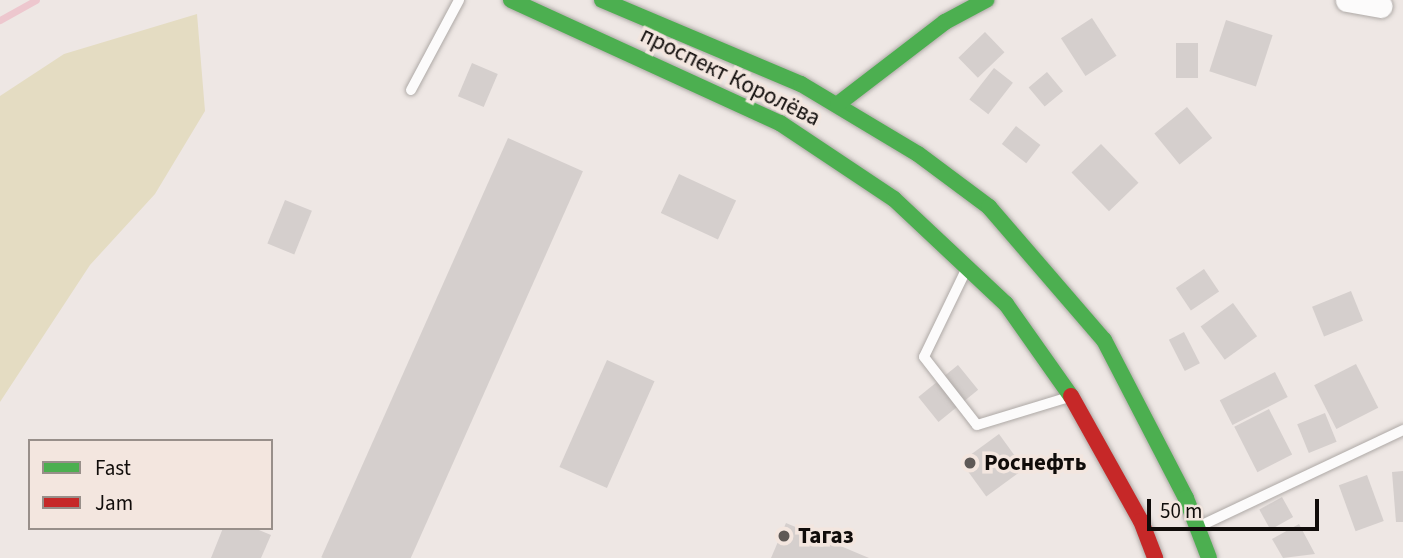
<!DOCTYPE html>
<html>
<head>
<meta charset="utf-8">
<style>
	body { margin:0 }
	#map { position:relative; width:1403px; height:558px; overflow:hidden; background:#eee7e4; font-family:"Source Sans 3",sans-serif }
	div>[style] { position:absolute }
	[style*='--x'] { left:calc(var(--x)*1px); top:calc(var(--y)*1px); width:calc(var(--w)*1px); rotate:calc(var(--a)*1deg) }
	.green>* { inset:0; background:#e4dcc2 }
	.stream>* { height:7px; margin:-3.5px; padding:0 3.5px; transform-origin:3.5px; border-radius:3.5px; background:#edc7ce }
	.building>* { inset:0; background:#d5cfcd; transform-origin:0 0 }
	.roads { filter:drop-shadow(0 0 2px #aea9a6) drop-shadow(0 0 2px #aea9a6) }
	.lane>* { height:10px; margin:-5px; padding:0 5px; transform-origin:5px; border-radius:5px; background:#fcfbfb }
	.street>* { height:23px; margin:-11.5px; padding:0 11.5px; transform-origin:11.5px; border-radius:11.5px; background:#fcfbfb }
	.fast>* { height:16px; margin:-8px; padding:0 8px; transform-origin:8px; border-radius:8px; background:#4caf50 }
	.jam>* { height:16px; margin:-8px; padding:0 8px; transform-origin:8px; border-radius:8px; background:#c62828 }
	.dots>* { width:19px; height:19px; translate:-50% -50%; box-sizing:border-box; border:4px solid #f3e6df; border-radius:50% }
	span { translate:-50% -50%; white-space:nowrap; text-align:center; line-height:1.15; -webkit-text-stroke:7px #f3e6df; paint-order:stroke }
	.street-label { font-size:23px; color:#100c0a }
	.poi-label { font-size:23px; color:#100c0a; font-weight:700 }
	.left { translate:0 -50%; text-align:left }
	.legend { position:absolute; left:28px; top:439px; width:245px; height:91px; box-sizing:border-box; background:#f3e6df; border:2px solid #988f8a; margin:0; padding:9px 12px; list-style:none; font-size:21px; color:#100c0a }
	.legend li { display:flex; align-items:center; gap:14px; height:35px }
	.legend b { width:35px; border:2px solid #988f8a }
	.scale { position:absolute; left:1147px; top:499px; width:172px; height:32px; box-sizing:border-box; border:4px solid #100c0a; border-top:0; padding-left:9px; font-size:21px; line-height:24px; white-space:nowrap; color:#100c0a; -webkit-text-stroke:5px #f3e6df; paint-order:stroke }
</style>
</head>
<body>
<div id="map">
	<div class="green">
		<i style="clip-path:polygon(197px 14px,205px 111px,155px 194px,90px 265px,0 402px,0 96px,64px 54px)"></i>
	</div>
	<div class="stream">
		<i style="--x:0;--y:20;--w:41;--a:-29.1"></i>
	</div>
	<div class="building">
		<i style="left:1092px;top:18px;width:45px;height:37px;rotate:57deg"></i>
		<i style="left:1226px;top:20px;width:49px;height:54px;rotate:18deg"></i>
		<i style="left:985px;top:32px;width:28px;height:37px;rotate:46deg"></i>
		<i style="left:1176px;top:43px;width:22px;height:35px"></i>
		<i style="left:472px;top:63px;width:28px;height:36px;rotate:23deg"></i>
		<i style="left:994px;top:68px;width:24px;height:40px;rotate:38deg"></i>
		<i style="left:1047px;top:72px;width:25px;height:24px;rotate:50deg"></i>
		<i style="left:1187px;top:107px;width:40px;height:42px;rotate:51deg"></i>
		<i style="left:1016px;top:126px;width:31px;height:23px;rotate:38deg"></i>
		<i style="left:508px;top:138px;width:82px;height:459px;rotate:24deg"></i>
		<i style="left:1101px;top:144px;width:54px;height:41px;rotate:46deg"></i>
		<i style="left:679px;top:174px;width:63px;height:43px;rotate:25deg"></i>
		<i style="left:285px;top:200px;width:29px;height:47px;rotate:22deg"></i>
		<i style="left:1204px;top:269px;width:27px;height:34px;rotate:56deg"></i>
		<i style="left:1351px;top:291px;width:32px;height:42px;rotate:68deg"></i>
		<i style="left:1233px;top:303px;width:41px;height:40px;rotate:54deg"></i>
		<i style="left:1184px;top:332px;width:35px;height:17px;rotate:63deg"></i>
		<i style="left:607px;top:360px;width:52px;height:117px;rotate:24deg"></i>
		<i style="left:1356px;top:364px;width:49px;height:47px;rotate:63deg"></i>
		<i style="left:958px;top:365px;width:32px;height:51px;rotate:51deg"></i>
		<i style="left:1275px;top:372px;width:28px;height:62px;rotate:63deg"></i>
		<i style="left:1269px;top:409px;width:51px;height:39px;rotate:63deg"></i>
		<i style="left:1325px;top:413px;width:31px;height:30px;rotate:68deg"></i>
		<i style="left:999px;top:434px;width:43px;height:47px;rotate:54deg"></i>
		<i style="clip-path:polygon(1403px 471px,1403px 522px,1396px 522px,1392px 472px)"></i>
		<i style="left:1367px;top:475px;width:49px;height:30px;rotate:70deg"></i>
		<i style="left:1282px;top:497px;width:23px;height:26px;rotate:61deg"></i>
		<i style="clip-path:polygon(786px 523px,869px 558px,771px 558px)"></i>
		<i style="clip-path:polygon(1299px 524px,1315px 554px,1283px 558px,1272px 539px)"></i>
		<i style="clip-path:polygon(223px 528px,254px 528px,271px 535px,261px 558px,211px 558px)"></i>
	</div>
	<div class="roads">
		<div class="lane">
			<i style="--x:411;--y:90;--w:102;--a:-61.9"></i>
			<i style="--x:965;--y:272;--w:94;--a:115.8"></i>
			<i style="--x:924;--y:357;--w:86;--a:52.1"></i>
			<i style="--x:977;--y:425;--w:93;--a:-16.9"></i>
			<i style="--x:1200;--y:526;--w:225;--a:-25.3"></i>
		</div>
		<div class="street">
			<i style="--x:1347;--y:0;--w:34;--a:10"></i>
		</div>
		<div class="fast">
			<i style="--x:511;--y:0;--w:296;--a:24.6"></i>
			<i style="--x:780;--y:123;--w:137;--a:33.7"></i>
			<i style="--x:894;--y:199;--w:154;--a:43.2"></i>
			<i style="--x:1006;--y:304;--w:113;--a:54.8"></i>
			<i style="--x:602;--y:0;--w:216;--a:22.9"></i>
			<i style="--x:801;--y:84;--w:136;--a:30.9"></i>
			<i style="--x:918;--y:154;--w:89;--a:36.7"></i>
			<i style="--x:989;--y:207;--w:176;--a:49.2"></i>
			<i style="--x:1104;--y:340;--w:178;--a:62.6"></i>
			<i style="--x:1186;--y:498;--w:64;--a:69"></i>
			<i style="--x:838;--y:104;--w:135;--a:-37.5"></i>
			<i style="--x:945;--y:22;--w:47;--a:-28.2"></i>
		</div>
		<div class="jam">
			<i style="--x:1071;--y:396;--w:143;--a:60.8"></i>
			<i style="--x:1141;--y:521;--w:40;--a:69"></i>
		</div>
	</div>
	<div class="dots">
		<i style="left:970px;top:463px;background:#5e5956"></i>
		<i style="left:784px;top:536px;background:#5e5956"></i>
	</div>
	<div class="street-label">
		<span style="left:730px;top:77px;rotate:26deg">проспект Королёва</span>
	</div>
	<div class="poi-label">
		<span class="left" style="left:984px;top:463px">Роснефть</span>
		<span class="left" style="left:798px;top:536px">Тагаз</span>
	</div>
	<ul class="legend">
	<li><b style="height:9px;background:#4caf50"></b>Fast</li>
	<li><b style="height:9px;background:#c62828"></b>Jam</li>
	</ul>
	<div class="scale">50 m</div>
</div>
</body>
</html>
